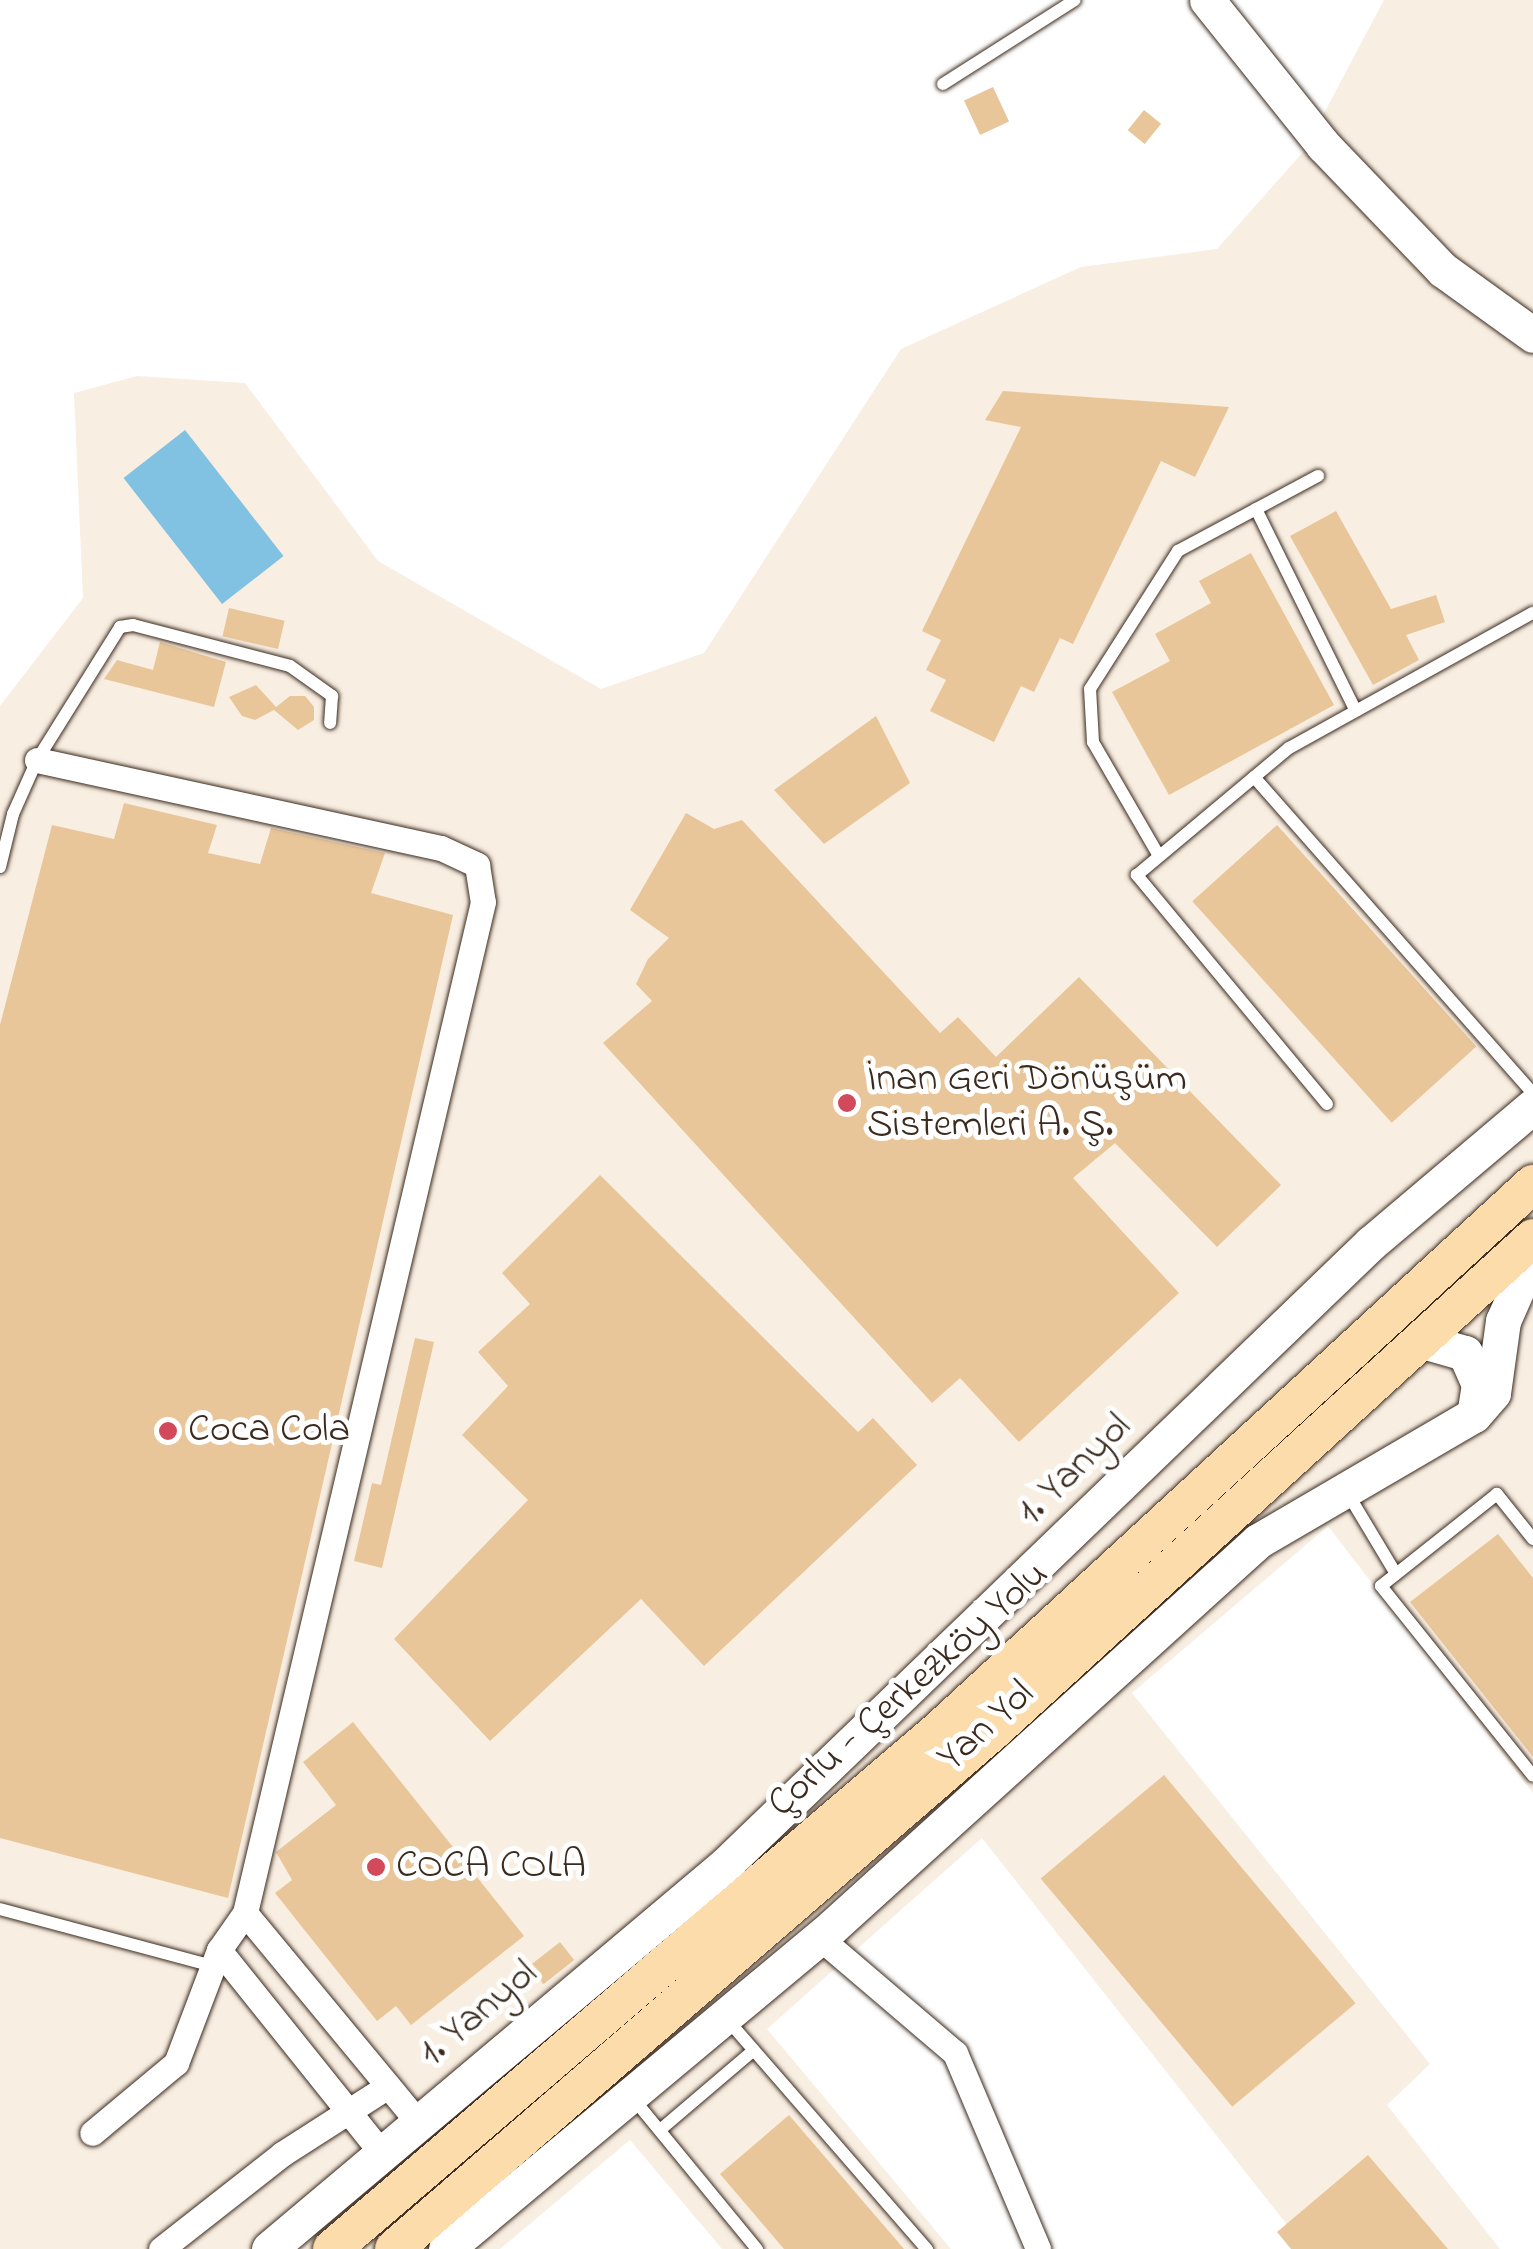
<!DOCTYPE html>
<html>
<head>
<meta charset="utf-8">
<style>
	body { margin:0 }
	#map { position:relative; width:1533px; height:2249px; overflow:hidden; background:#fff; font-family:"Indie Flower",sans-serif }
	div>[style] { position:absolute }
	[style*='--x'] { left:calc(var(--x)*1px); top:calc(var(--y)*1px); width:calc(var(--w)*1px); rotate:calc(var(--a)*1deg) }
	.built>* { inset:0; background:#f8eee1 }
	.water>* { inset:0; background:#81c1e1; transform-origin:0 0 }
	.building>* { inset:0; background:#e9c69a; transform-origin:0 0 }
	.roads { filter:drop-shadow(0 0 2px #3b2a1e) drop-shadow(0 0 2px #3b2a1e) }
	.lane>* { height:12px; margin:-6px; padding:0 6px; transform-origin:6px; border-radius:6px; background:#fff }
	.street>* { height:25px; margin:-12.5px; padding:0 12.5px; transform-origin:12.5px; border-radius:12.5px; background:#fff }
	.secondary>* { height:35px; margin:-17.5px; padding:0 17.5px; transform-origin:17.5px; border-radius:17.5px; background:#fff }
	.primary>* { height:38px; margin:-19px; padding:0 19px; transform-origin:19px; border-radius:19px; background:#fddcac }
	.dots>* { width:28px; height:28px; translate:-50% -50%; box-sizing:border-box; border:5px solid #fff; border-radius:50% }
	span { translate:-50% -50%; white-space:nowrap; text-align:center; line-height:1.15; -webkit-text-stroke:10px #fff; paint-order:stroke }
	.poi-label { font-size:40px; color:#3b2a1e }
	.left { translate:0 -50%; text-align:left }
	.street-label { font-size:40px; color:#3b2a1e }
</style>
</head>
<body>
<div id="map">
	<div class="built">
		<i style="clip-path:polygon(1384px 0,1533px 0,1533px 1793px,1328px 1526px,1132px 1693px,1430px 2064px,1387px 2105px,1500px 2249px,1306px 2249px,982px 1838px,767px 2029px,951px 2249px,722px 2249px,630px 2140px,500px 2249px,0 2249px,0 706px,83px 598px,74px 393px,137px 376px,245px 383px,378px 561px,601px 689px,704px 653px,901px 349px,1081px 267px,1217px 249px,1304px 151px)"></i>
	</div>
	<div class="water">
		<i style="left:185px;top:430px;width:160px;height:78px;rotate:52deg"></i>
	</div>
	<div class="building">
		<i style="left:993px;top:87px;width:38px;height:32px;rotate:65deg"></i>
		<i style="left:1144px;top:110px;width:22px;height:26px;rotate:39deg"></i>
		<i style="clip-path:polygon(1003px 391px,1229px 407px,1195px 477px,1161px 461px,1073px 644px,1060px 638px,1034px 692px,1021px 686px,994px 742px,930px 711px,946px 680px,926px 670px,941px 640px,922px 631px,1021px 427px,985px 420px)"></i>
		<i style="clip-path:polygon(1336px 511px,1391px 609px,1436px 595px,1445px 622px,1406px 635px,1419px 660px,1373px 685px,1290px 536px)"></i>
		<i style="clip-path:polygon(1251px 553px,1334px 705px,1169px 795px,1112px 692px,1170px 661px,1155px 634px,1211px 603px,1199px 581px)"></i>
		<i style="left:229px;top:608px;width:57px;height:29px;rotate:13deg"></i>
		<i style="clip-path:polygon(160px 642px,226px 662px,214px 707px,104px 679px,117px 660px,153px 670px)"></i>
		<i style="clip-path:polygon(256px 685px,276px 707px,290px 696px,305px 696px,314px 707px,314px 720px,298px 730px,274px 710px,255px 720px,242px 716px,229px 697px)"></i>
		<i style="clip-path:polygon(876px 716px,910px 783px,824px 844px,774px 790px)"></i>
		<i style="clip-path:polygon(124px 803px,217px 825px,208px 853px,260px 864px,271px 828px,385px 853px,371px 893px,453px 915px,228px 1898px,0 1838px,0 1025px,52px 825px,114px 839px)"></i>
		<i style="clip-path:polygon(686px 813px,714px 829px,742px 820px,940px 1033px,958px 1017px,996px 1057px,1079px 977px,1281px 1185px,1217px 1247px,1115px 1143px,1073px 1178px,1179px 1293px,1019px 1442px,960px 1378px,932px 1403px,603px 1043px,652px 1001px,636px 984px,648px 959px,669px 938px,630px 910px)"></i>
		<i style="left:1277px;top:825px;width:298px;height:114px;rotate:48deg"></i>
		<i style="clip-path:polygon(600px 1175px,858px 1432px,873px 1418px,917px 1465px,704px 1666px,641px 1599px,490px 1741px,394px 1639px,528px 1500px,462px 1435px,508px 1386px,478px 1352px,530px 1304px,502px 1273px)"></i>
		<i style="clip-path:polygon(415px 1338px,434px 1342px,382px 1568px,354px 1561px,372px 1483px,381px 1485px)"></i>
		<i style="clip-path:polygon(1498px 1534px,1533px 1578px,1533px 1757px,1410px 1602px)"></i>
		<i style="clip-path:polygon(353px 1722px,524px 1936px,411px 2025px,396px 2006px,377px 2021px,275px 1893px,292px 1880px,276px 1852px,336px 1805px,303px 1762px)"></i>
		<i style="left:1164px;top:1775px;width:298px;height:161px;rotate:50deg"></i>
		<i style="left:560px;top:1942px;width:23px;height:39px;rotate:52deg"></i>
		<i style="clip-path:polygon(789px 2115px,904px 2249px,784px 2249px,720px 2174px)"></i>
		<i style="clip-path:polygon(1368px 2155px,1448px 2249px,1291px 2249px,1277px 2232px)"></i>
	</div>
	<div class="roads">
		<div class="lane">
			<i style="--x:943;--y:84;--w:156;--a:-32.5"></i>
			<i style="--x:1256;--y:509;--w:225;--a:63.7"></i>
			<i style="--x:1254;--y:777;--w:422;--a:48.6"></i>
			<i style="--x:1159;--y:856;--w:132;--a:-120.1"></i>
			<i style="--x:1093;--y:742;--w:53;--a:-93.2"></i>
			<i style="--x:1090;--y:689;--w:164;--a:-57.5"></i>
			<i style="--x:1178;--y:551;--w:159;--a:-28.2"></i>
			<i style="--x:0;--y:867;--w:55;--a:-76.2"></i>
			<i style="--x:13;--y:814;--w:59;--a:-66"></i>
			<i style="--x:37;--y:760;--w:157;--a:-58"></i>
			<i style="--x:120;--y:627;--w:13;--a:-9"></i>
			<i style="--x:133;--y:625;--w:162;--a:14.6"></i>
			<i style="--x:290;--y:666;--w:52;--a:35.5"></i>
			<i style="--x:332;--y:696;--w:27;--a:94"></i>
			<i style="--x:1327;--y:1104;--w:298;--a:-129.7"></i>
			<i style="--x:1137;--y:875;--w:198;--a:-39.9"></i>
			<i style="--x:1289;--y:748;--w:279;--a:-29"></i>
			<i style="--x:1348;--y:1494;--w:93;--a:59"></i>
			<i style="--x:1533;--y:1539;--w:58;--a:-128.7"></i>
			<i style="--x:1497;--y:1494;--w:148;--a:141.6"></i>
			<i style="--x:1381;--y:1586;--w:243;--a:51.3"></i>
			<i style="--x:0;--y:1909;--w:220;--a:15"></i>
			<i style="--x:725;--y:2017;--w:308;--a:49"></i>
			<i style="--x:632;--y:2097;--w:197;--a:50.6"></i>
			<i style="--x:660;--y:2130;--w:123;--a:-40.4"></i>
		</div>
		<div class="street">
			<i style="--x:37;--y:760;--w:413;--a:12.3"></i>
			<i style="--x:441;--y:848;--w:40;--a:25"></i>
			<i style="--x:477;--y:865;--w:37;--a:81"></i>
			<i style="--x:483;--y:902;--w:1039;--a:103.25"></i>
			<i style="--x:245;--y:1913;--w:45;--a:125.1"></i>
			<i style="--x:219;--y:1950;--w:121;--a:110.8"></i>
			<i style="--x:176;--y:2063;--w:109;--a:140.2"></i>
			<i style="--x:245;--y:1913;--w:271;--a:50.4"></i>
			<i style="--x:819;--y:1937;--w:179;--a:40.5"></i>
			<i style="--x:955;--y:2053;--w:213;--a:67"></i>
			<i style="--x:219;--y:1950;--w:259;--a:51.3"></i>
			<i style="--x:161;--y:2249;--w:154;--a:-38.1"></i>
			<i style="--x:282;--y:2154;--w:126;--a:-32.7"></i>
		</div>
		<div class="secondary">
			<i style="--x:1207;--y:0;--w:186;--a:51.3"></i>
			<i style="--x:1323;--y:145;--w:173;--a:46.2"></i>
			<i style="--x:1443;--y:270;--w:111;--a:35.8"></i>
			<i style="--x:1419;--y:1340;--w:48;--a:15.8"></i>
			<i style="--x:1465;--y:1353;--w:34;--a:66"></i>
			<i style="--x:1479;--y:1384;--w:25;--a:99"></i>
			<i style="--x:269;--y:2249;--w:596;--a:-40.1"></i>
			<i style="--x:725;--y:1865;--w:897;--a:-43.92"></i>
			<i style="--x:1371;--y:1243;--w:212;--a:-40.2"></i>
			<i style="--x:446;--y:2249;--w:503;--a:-39.83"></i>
			<i style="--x:832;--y:1927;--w:575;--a:-42.18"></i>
			<i style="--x:1258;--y:1541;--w:250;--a:-30.3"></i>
			<i style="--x:1474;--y:1415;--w:29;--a:-49"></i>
			<i style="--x:1493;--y:1393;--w:73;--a:-82.1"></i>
			<i style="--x:1503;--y:1321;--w:74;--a:-66.2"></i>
		</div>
		<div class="primary">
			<i style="--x:332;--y:2249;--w:796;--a:-40.52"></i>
			<i style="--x:937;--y:1732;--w:810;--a:-42.6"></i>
			<i style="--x:394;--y:2249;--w:789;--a:-40.84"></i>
			<i style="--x:991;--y:1733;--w:734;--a:-42.4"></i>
		</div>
	</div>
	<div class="dots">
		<i style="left:847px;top:1103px;background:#d1495b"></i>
		<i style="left:168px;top:1431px;background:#d1495b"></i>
		<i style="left:376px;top:1867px;background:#d1495b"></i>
	</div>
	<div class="poi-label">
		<span class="left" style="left:867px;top:1103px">İnan Geri Dönüşüm<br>Sistemleri A. Ş.</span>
		<span class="left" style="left:188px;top:1431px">Coca Cola</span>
		<span class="left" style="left:396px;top:1867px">COCA COLA</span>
	</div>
	<div class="street-label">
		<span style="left:1075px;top:1470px;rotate:-44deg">1. Yanyol</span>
		<span style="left:909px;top:1690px;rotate:-42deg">Çorlu - Çerkezköy Yolu</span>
		<span style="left:987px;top:1727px;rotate:-42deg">Yan Yol</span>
		<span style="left:479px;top:2014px;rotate:-40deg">1. Yanyol</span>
	</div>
</div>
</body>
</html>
